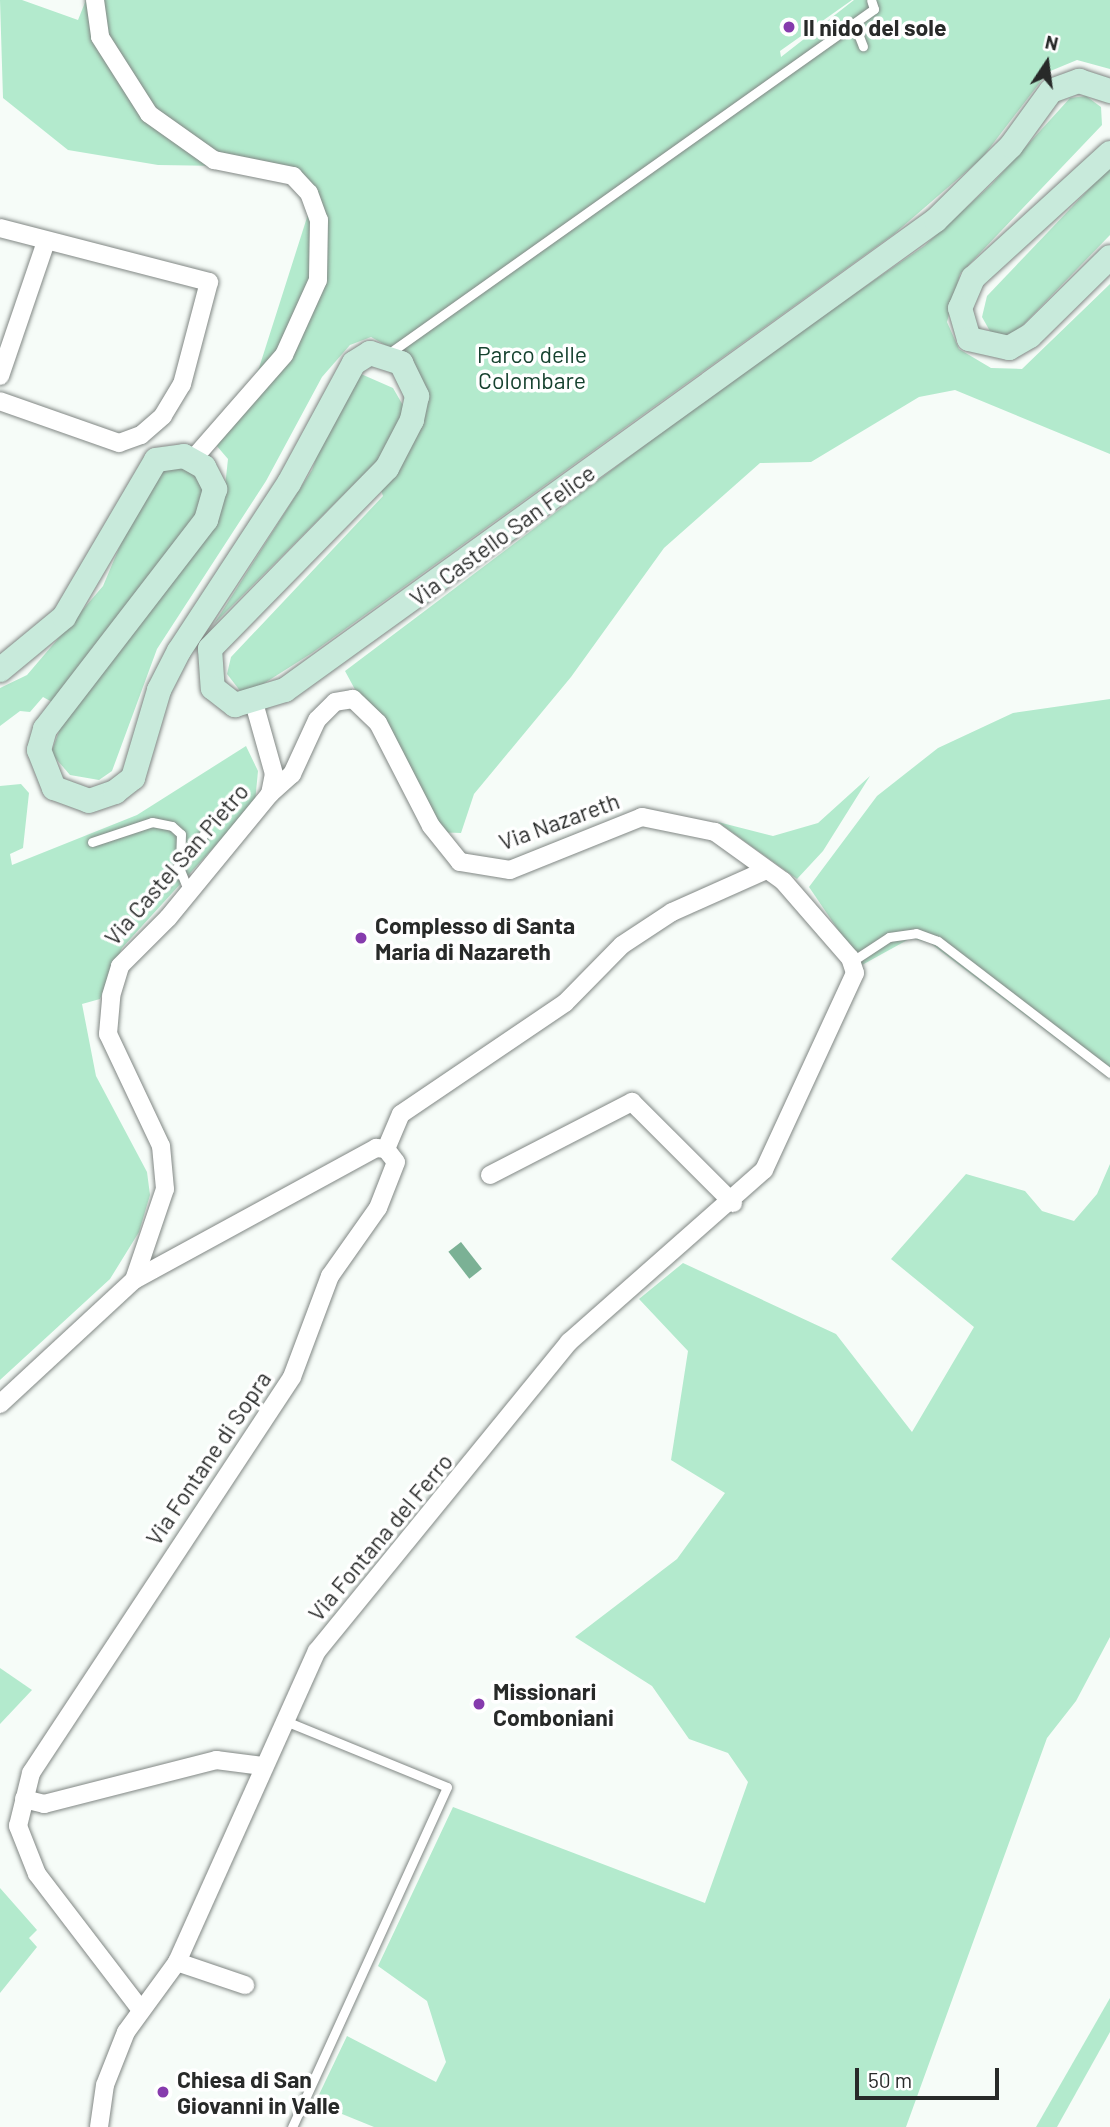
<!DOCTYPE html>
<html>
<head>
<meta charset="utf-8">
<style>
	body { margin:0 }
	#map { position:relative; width:1110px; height:2127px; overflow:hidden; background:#f6fcf8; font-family:Barlow,sans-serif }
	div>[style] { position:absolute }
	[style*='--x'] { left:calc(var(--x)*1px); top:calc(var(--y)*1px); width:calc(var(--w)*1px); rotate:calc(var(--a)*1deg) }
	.green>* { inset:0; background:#b3eacd }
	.water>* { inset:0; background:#7bb195; transform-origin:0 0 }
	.roads { filter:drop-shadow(0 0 2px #818784) drop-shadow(0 0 2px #818784) }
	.lane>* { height:9px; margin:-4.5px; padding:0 4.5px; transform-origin:4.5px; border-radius:4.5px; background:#fff }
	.street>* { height:18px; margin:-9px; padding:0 9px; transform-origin:9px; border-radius:9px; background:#fff }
	.secondary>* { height:24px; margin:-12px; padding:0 12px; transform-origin:12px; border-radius:12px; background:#c8eadb }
	.dots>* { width:19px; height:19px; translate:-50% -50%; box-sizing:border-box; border:4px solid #fff; border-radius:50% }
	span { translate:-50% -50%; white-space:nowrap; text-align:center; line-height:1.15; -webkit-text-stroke:7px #fff; paint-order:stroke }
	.poi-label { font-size:23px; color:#282a29; font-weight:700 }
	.left { translate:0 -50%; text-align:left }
	.park-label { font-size:23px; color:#16422f }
	.street-label { font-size:23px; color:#282a29 }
	.north { position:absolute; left:1012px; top:28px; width:70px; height:70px; -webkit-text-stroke:5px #fff; paint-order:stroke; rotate:13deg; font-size:19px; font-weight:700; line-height:28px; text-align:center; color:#282a29 }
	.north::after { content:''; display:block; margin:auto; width:24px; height:32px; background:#282a29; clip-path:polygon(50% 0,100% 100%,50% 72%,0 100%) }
	.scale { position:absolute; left:855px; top:2068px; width:144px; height:32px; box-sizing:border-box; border:4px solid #282a29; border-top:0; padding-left:9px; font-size:21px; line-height:24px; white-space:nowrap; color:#282a29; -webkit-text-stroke:5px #fff; paint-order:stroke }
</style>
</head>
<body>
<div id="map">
	<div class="green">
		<i style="clip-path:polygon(0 0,22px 0,78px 20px,86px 0,852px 0,780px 51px,781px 57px,854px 0,1110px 0,1110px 69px,1077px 60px,1048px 72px,982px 158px,894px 234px,312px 653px,252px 691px,241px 692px,227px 674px,231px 657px,383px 496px,380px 487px,425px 401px,412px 360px,371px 337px,350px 345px,322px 377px,266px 481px,157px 649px,112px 771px,99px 780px,70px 775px,51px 753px,65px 715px,223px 505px,228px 459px,216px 445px,259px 368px,310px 208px,286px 167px,158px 165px,68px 150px,3px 98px)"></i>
		<i style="clip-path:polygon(1086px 96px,1101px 107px,1102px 125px,960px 274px,947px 322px,959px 349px,991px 368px,1022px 369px,1110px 284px,1110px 454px,955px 390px,919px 397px,811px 462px,760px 463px,664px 548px,571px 677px,474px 794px,461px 833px,432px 832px,345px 671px,751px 365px,924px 246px,991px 185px,1070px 98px)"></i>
		<i style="clip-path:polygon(1110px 167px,1110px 235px,1024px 324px,1010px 336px,991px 333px,982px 317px,987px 296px)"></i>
		<i style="clip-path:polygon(361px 374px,393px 388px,404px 407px,391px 447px,214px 624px,312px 470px,327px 427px)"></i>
		<i style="clip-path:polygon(178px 464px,196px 475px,205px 490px,196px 520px,52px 702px,43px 697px,30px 712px,20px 711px,0 726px,0 688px,27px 675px,103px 586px,147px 482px,159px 468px)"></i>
		<i style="clip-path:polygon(1110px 699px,1110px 1079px,930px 943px,911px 938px,862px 965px,809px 887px,877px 796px,938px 748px,1013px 713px)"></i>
		<i style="clip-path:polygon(246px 746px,258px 771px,255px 802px,122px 948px,100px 999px,82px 1004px,96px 1076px,147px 1172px,150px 1195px,139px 1232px,110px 1279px,0 1380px,0 786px,21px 784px,29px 793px,23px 848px,10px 854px,12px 865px,137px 815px)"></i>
		<i style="clip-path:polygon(870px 776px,823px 851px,797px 879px,718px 822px,773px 836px,818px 823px)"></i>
		<i style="clip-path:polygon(1110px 1164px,1110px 1637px,1076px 1701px,1047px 1738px,906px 2127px,374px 2127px,315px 2103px,347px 2036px,436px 2082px,446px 2062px,427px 2001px,378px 1966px,453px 1807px,705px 1903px,748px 1782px,728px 1753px,689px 1739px,652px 1686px,575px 1637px,677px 1559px,725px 1493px,671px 1460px,688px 1351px,639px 1299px,683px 1263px,836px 1334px,912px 1432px,974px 1327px,891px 1259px,966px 1174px,1025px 1191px,1042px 1211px,1074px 1221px,1097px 1194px)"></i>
		<i style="clip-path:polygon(0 1668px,32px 1690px,0 1724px)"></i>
		<i style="clip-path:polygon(0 1888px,37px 1930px,29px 1938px,37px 1947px,0 1993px)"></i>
		<i style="clip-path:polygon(1110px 1998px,1110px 2032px,1057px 2127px,1036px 2127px)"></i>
	</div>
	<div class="water">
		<i style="left:461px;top:1242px;width:34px;height:16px;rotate:52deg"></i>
	</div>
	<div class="roads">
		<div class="lane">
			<i style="--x:854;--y:23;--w:25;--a:69"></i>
			<i style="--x:388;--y:354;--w:596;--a:-35.37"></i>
			<i style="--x:874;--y:9;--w:9;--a:-108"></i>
			<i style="--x:92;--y:842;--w:63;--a:-18.4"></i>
			<i style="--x:152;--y:822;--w:20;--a:11"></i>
			<i style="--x:172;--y:826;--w:12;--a:42"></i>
			<i style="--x:181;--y:834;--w:36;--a:92"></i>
			<i style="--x:180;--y:870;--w:24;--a:68"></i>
			<i style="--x:163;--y:885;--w:65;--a:-51.2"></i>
			<i style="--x:851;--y:962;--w:45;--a:-33.3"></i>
			<i style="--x:889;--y:937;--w:27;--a:-8"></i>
			<i style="--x:916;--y:933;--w:23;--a:20"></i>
			<i style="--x:938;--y:941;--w:217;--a:37.5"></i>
			<i style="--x:283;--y:1720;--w:177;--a:22.2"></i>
			<i style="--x:447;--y:1787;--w:374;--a:114.5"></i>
		</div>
		<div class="street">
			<i style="--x:95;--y:0;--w:37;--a:82"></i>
			<i style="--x:100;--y:37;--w:91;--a:57.5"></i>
			<i style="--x:149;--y:114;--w:80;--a:35.3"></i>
			<i style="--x:214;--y:160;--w:81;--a:11.4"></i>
			<i style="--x:293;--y:176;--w:23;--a:47"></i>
			<i style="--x:309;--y:193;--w:29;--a:70"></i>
			<i style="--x:319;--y:220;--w:60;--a:91"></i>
			<i style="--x:318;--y:280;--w:82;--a:114.4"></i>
			<i style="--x:284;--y:355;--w:138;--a:131.2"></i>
			<i style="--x:0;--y:228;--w:216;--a:14.5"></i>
			<i style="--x:209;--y:282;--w:106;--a:104.8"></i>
			<i style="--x:182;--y:384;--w:37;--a:121"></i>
			<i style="--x:163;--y:416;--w:29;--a:139"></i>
			<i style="--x:141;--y:435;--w:23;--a:160"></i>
			<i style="--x:119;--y:443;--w:126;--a:-160.6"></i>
			<i style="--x:0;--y:376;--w:142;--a:-71.1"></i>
			<i style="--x:386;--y:1149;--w:38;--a:-67"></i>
			<i style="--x:401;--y:1114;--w:198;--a:-34.1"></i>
			<i style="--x:565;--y:1003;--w:81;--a:-45.5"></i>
			<i style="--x:622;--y:945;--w:60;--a:-33.4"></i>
			<i style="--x:672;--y:912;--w:101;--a:-24"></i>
			<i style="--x:490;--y:1175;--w:160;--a:-27.2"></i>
			<i style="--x:632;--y:1102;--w:143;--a:45"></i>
			<i style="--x:134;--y:1280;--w:276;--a:-28.6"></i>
			<i style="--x:376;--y:1148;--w:10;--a:6"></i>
			<i style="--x:0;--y:1404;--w:183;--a:-42.8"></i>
			<i style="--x:134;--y:1280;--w:96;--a:-71.2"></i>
			<i style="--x:165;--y:1189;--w:43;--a:-95.3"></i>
			<i style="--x:161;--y:1146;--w:124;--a:-115.3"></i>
			<i style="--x:108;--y:1034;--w:38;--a:-85"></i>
			<i style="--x:111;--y:996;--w:31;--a:-73"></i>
			<i style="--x:120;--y:966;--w:68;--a:-45"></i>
			<i style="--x:168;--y:918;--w:161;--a:-50.6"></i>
			<i style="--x:270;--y:794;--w:20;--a:-79"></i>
			<i style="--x:274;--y:774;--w:74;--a:-105.7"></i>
			<i style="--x:24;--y:1799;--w:21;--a:14"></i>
			<i style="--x:44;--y:1804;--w:178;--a:-14.3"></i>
			<i style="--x:216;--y:1760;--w:47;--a:7.3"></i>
			<i style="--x:177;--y:1962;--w:72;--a:18.7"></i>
			<i style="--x:141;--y:2010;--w:171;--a:-127.4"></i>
			<i style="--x:37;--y:1874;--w:52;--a:-111.6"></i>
			<i style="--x:18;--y:1826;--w:55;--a:-76.2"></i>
			<i style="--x:31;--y:1773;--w:474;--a:-56.6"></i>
			<i style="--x:292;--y:1377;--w:108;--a:-69.4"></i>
			<i style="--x:330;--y:1276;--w:83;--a:-54.8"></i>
			<i style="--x:378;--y:1208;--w:49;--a:-68.6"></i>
			<i style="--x:396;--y:1162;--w:16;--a:-128"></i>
			<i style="--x:99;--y:2127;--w:42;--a:-81.9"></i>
			<i style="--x:105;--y:2085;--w:57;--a:-68.4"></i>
			<i style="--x:126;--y:2032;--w:87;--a:-53.9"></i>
			<i style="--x:177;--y:1962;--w:341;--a:-65.8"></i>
			<i style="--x:317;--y:1651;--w:399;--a:-50.8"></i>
			<i style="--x:569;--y:1342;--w:260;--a:-41.4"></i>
			<i style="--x:764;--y:1170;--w:217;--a:-65.2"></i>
			<i style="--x:855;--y:973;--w:16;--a:-108"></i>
			<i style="--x:850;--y:958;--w:102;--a:-131"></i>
			<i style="--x:783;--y:881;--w:84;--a:-144.2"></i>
			<i style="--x:715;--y:832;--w:75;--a:-168.4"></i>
			<i style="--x:642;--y:817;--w:142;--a:158.1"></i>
			<i style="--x:510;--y:870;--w:51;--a:-170.9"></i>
			<i style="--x:460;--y:862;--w:46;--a:-128.9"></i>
			<i style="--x:431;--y:826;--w:116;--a:-117.2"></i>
			<i style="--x:378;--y:723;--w:35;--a:-136"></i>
			<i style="--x:353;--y:699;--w:18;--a:171"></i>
			<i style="--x:335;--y:702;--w:25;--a:135"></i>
			<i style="--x:317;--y:720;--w:60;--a:114.8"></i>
			<i style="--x:292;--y:774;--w:30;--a:138"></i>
		</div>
		<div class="secondary">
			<i style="--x:1110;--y:153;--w:185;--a:137.6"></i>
			<i style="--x:973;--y:278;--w:33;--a:113"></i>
			<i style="--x:960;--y:308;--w:32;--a:74"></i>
			<i style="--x:969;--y:339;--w:41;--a:12.7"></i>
			<i style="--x:1009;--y:348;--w:24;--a:-30"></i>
			<i style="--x:1030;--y:336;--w:112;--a:-44.6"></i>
			<i style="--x:0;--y:670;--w:83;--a:-39.6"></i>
			<i style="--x:64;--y:617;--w:182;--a:-59.6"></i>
			<i style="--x:156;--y:460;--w:28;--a:-8"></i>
			<i style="--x:184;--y:456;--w:23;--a:29"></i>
			<i style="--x:204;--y:467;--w:25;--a:63"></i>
			<i style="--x:215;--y:489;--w:32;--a:106"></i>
			<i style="--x:206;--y:520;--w:264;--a:127.6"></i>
			<i style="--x:45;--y:729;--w:22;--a:106"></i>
			<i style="--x:39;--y:750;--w:41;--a:68.5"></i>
			<i style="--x:54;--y:788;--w:37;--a:20"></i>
			<i style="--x:89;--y:801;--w:28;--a:-19"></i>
			<i style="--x:115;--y:792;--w:23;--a:-38"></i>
			<i style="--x:133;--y:778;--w:92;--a:-73.5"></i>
			<i style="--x:159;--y:690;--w:44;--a:-62.9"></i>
			<i style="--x:179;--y:651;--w:201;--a:-56.8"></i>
			<i style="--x:289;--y:483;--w:136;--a:-61.6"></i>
			<i style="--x:354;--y:363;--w:19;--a:-32"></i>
			<i style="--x:370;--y:353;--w:33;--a:18"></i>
			<i style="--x:401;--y:363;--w:37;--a:64"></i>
			<i style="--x:417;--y:396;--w:25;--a:102"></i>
			<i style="--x:412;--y:420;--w:54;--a:117.5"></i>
			<i style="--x:387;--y:468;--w:253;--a:134.4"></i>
			<i style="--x:210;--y:649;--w:39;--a:86"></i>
			<i style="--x:213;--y:688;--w:28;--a:38"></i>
			<i style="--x:235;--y:705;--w:52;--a:-16.7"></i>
			<i style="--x:285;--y:690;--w:803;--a:-35.83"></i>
			<i style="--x:936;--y:220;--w:105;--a:-44.6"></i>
			<i style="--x:1011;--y:146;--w:68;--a:-54"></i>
			<i style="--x:1051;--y:91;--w:30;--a:-20"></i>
			<i style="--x:1079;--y:81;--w:33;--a:18"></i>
		</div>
	</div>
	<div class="dots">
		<i style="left:789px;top:27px;background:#863bad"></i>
		<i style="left:361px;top:938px;background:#863bad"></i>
		<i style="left:479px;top:1704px;background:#863bad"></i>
		<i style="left:163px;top:2092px;background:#863bad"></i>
	</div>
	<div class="poi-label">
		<span class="left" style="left:803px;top:27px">Il nido del sole</span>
		<span class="left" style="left:375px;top:938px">Complesso di Santa<br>Maria di Nazareth</span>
		<span class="left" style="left:493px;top:1704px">Missionari<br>Comboniani</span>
		<span class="left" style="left:177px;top:2092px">Chiesa di San<br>Giovanni in Valle</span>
	</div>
	<div class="park-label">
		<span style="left:532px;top:367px">Parco delle<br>Colombare</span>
	</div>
	<div class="street-label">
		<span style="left:502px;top:535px;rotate:-36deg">Via Castello San Felice</span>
		<span style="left:559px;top:821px;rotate:-20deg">Via Nazareth</span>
		<span style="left:176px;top:864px;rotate:-49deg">Via Castel San Pietro</span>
		<span style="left:208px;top:1458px;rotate:-56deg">Via Fontane di Sopra</span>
		<span style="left:380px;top:1537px;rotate:-50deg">Via Fontana del Ferro</span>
	</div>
	<div class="north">N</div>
	<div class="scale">50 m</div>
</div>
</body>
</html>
